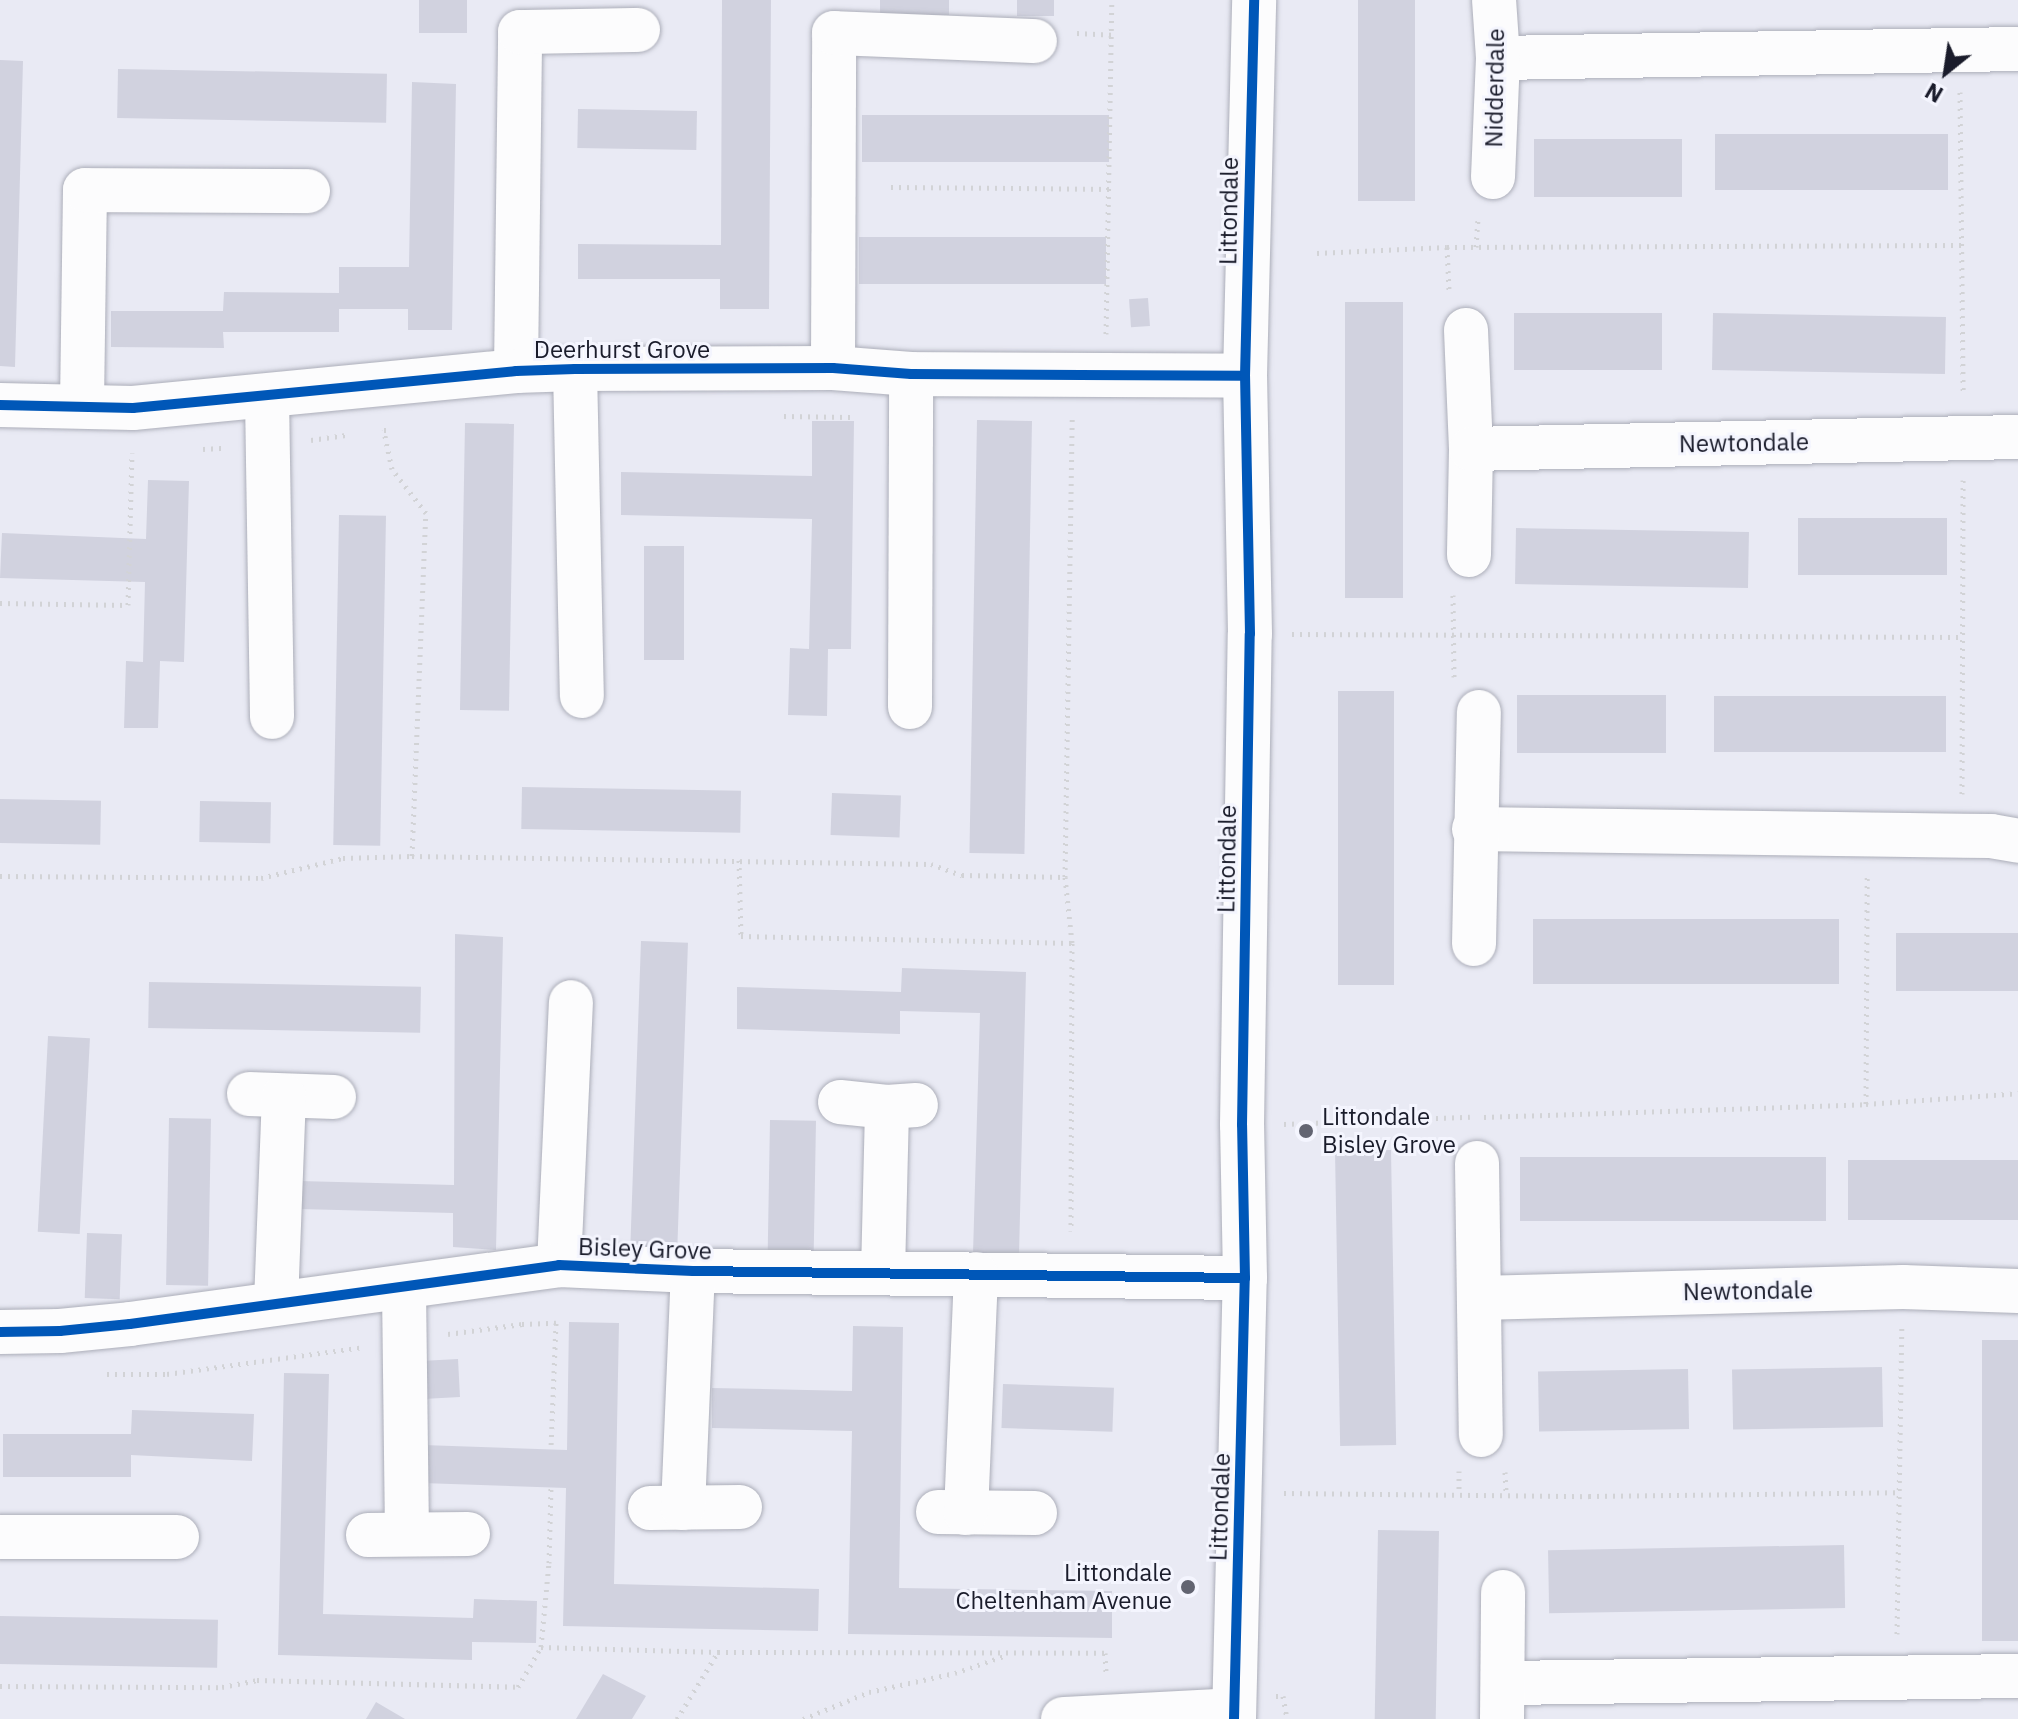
<!DOCTYPE html>
<html>
<head>
<meta charset="utf-8">
<style>
	body { margin:0 }
	#map { position:relative; width:2018px; height:1719px; overflow:hidden; background:#e9eaf4; font-family:"IBM Plex Sans",sans-serif }
	div>[style] { position:absolute }
	[style*='--x'] { left:calc(var(--x)*1px); top:calc(var(--y)*1px); width:calc(var(--w)*1px); rotate:calc(var(--a)*1deg) }
	.building>* { inset:0; background:#d1d2df; transform-origin:0 0 }
	.path>* { height:5px; margin-top:-2.5px; transform-origin:0; background:repeating-linear-gradient(90deg,#d2d3d6 0 2px,transparent 0 8px) }
	.roads { filter:drop-shadow(0 0 2px #acaeb9) drop-shadow(0 0 2px #acaeb9) }
	.street>* { height:44px; margin:-22px; padding:0 22px; transform-origin:22px; border-radius:22px; background:#fcfcfd }
	.cycleway>* { height:10px; margin:-5px; padding:0 5px; transform-origin:5px; border-radius:5px; background:#0057b8 }
	.dots>* { width:22px; height:22px; translate:-50% -50%; box-sizing:border-box; border:4px solid #f4f5fe; border-radius:50% }
	span { translate:-50% -50%; white-space:nowrap; text-align:center; line-height:1.15; -webkit-text-stroke:6px #f4f5fe; paint-order:stroke }
	.street-label { font-size:24px; color:#1a1c2b }
	.poi-label { font-size:24px; color:#1a1c2b }
	.left { translate:0 -50%; text-align:left }
	.right { translate:-100% -50%; text-align:right }
	.north { position:absolute; left:1906px; top:32px; width:80px; height:80px; -webkit-text-stroke:6px #f4f5fe; paint-order:stroke; rotate:210deg; font-size:22px; font-weight:700; line-height:32px; text-align:center; color:#1a1c2b }
	.north::after { content:''; display:block; margin:auto; width:28px; height:36px; background:#1a1c2b; clip-path:polygon(50% 0,100% 100%,50% 72%,0 100%) }
</style>
</head>
<body>
<div id="map">
	<div class="building">
		<i style="left:419px;top:0;width:48px;height:33px"></i>
		<i style="clip-path:polygon(722px 0,771px 0,769px 309px,720px 309px,720px 279px,578px 279px,578px 244px,721px 245px)"></i>
		<i style="left:880px;top:0;width:69px;height:15px"></i>
		<i style="left:1017px;top:0;width:37px;height:16px"></i>
		<i style="left:1358px;top:0;width:57px;height:201px"></i>
		<i style="clip-path:polygon(0 60px,23px 61px,15px 367px,0 366px)"></i>
		<i style="left:118px;top:69px;width:269px;height:49px;rotate:1deg"></i>
		<i style="clip-path:polygon(412px 82px,456px 84px,452px 330px,408px 330px,408px 309px,339px 309px,339px 332px,223px 332px,224px 348px,111px 347px,111px 311px,223px 311px,224px 292px,339px 293px,339px 267px,409px 267px)"></i>
		<i style="left:578px;top:109px;width:119px;height:39px;rotate:1deg"></i>
		<i style="left:862px;top:115px;width:247px;height:47px"></i>
		<i style="left:1715px;top:134px;width:233px;height:56px"></i>
		<i style="left:1534px;top:139px;width:148px;height:58px"></i>
		<i style="left:859px;top:237px;width:247px;height:47px"></i>
		<i style="left:1148px;top:298px;width:28px;height:19px;rotate:86deg"></i>
		<i style="left:1345px;top:302px;width:58px;height:296px"></i>
		<i style="left:1514px;top:313px;width:148px;height:57px"></i>
		<i style="left:1713px;top:313px;width:233px;height:57px;rotate:1deg"></i>
		<i style="left:977px;top:420px;width:55px;height:433px;rotate:1deg"></i>
		<i style="clip-path:polygon(812px 421px,854px 421px,851px 649px,828px 649px,827px 716px,788px 715px,790px 648px,809px 649px,812px 519px,621px 515px,621px 472px,812px 476px)"></i>
		<i style="left:465px;top:423px;width:49px;height:287px;rotate:1deg"></i>
		<i style="clip-path:polygon(148px 480px,189px 481px,184px 662px,160px 661px,158px 728px,124px 728px,126px 661px,143px 662px,145px 582px,0 578px,2px 533px,146px 539px)"></i>
		<i style="left:339px;top:515px;width:47px;height:330px;rotate:1deg"></i>
		<i style="left:1798px;top:518px;width:149px;height:57px"></i>
		<i style="left:1516px;top:528px;width:233px;height:56px;rotate:1deg"></i>
		<i style="left:644px;top:546px;width:40px;height:114px"></i>
		<i style="left:1338px;top:691px;width:56px;height:294px"></i>
		<i style="left:1517px;top:695px;width:149px;height:58px"></i>
		<i style="left:1714px;top:696px;width:232px;height:56px"></i>
		<i style="left:522px;top:787px;width:219px;height:42px;rotate:1deg"></i>
		<i style="left:832px;top:793px;width:69px;height:42px;rotate:2deg"></i>
		<i style="left:0;top:799px;width:101px;height:44px;rotate:1deg"></i>
		<i style="left:200px;top:801px;width:71px;height:41px;rotate:1deg"></i>
		<i style="left:1839px;top:919px;width:65px;height:306px;rotate:90deg"></i>
		<i style="left:1896px;top:933px;width:122px;height:58px"></i>
		<i style="clip-path:polygon(455px 934px,503px 937px,496px 1250px,453px 1247px,453px 1213px,299px 1209px,299px 1181px,454px 1185px)"></i>
		<i style="left:641px;top:941px;width:47px;height:305px;rotate:2deg"></i>
		<i style="clip-path:polygon(902px 968px,1026px 972px,1019px 1255px,973px 1254px,980px 1013px,900px 1011px,900px 1034px,737px 1029px,737px 987px,901px 992px)"></i>
		<i style="left:149px;top:982px;width:272px;height:46px;rotate:1deg"></i>
		<i style="left:48px;top:1036px;width:42px;height:196px;rotate:3deg"></i>
		<i style="left:169px;top:1118px;width:42px;height:167px;rotate:1deg"></i>
		<i style="left:770px;top:1120px;width:46px;height:136px;rotate:1deg"></i>
		<i style="left:1391px;top:1150px;width:295px;height:56px;rotate:89deg"></i>
		<i style="left:1826px;top:1157px;width:64px;height:306px;rotate:90deg"></i>
		<i style="left:1848px;top:1160px;width:170px;height:60px"></i>
		<i style="left:87px;top:1233px;width:35px;height:65px;rotate:2deg"></i>
		<i style="clip-path:polygon(569px 1322px,619px 1323px,614px 1584px,819px 1589px,818px 1631px,563px 1626px,566px 1488px,422px 1483px,423px 1445px,567px 1450px)"></i>
		<i style="clip-path:polygon(853px 1326px,903px 1327px,899px 1588px,1112px 1591px,1112px 1638px,848px 1634px,852px 1431px,712px 1428px,712px 1388px,852px 1391px)"></i>
		<i style="left:1982px;top:1340px;width:36px;height:301px"></i>
		<i style="left:458px;top:1359px;width:38px;height:37px;rotate:87deg"></i>
		<i style="left:1882px;top:1367px;width:60px;height:150px;rotate:89deg"></i>
		<i style="left:1688px;top:1369px;width:60px;height:150px;rotate:89deg"></i>
		<i style="clip-path:polygon(284px 1373px,329px 1374px,323px 1614px,473px 1618px,474px 1599px,537px 1601px,536px 1643px,472px 1642px,472px 1660px,278px 1655px)"></i>
		<i style="left:1003px;top:1384px;width:111px;height:44px;rotate:2deg"></i>
		<i style="clip-path:polygon(132px 1410px,254px 1414px,252px 1461px,131px 1455px,131px 1477px,3px 1477px,3px 1434px,131px 1434px)"></i>
		<i style="left:1378px;top:1530px;width:61px;height:189px;rotate:1deg"></i>
		<i style="left:1844px;top:1545px;width:63px;height:296px;rotate:89deg"></i>
		<i style="left:0;top:1616px;width:218px;height:48px;rotate:1deg"></i>
		<i style="clip-path:polygon(603px 1674px,646px 1696px,632px 1719px,576px 1719px)"></i>
		<i style="clip-path:polygon(376px 1702px,405px 1719px,366px 1719px)"></i>
	</div>
	<div class="path">
		<i style="--x:1077;--y:33;--w:35;--a:3"></i>
		<i style="--x:1960;--y:92;--w:302;--a:89.4"></i>
		<i style="--x:891;--y:187;--w:220;--a:0.5"></i>
		<i style="--x:1447;--y:247;--w:43;--a:87.3"></i>
		<i style="--x:1476;--y:247;--w:30;--a:-86"></i>
		<i style="--x:1317;--y:253;--w:130;--a:-2.6"></i>
		<i style="--x:1447;--y:247;--w:514;--a:-0.22"></i>
		<i style="--x:1106;--y:334;--w:334;--a:-89"></i>
		<i style="--x:784;--y:416;--w:66;--a:0.9"></i>
		<i style="--x:311;--y:440;--w:37;--a:-8"></i>
		<i style="--x:203;--y:449;--w:22;--a:-3"></i>
		<i style="--x:1453;--y:595;--w:82;--a:89.3"></i>
		<i style="--x:0;--y:603;--w:128;--a:0.9"></i>
		<i style="--x:128;--y:605;--w:152;--a:-88.5"></i>
		<i style="--x:1292;--y:634;--w:671;--a:0.26"></i>
		<i style="--x:1962;--y:794;--w:314;--a:-89.8"></i>
		<i style="--x:412;--y:856;--w:519;--a:0.88"></i>
		<i style="--x:931;--y:864;--w:33;--a:20"></i>
		<i style="--x:962;--y:875;--w:103;--a:1.1"></i>
		<i style="--x:1065;--y:877;--w:459;--a:-89.1"></i>
		<i style="--x:739;--y:860;--w:76;--a:88.5"></i>
		<i style="--x:741;--y:936;--w:331;--a:1.2"></i>
		<i style="--x:0;--y:876;--w:261;--a:0.4"></i>
		<i style="--x:261;--y:878;--w:84;--a:-13.7"></i>
		<i style="--x:343;--y:858;--w:69;--a:-1.7"></i>
		<i style="--x:412;--y:856;--w:343;--a:-87.7"></i>
		<i style="--x:426;--y:513;--w:56;--a:-127.7"></i>
		<i style="--x:392;--y:469;--w:40;--a:-102"></i>
		<i style="--x:384;--y:430;--w:3;--a:0"></i>
		<i style="--x:1065;--y:877;--w:66;--a:83.9"></i>
		<i style="--x:1072;--y:943;--w:288;--a:90.2"></i>
		<i style="--x:1866;--y:1104;--w:229;--a:-89.7"></i>
		<i style="--x:1484;--y:1117;--w:382;--a:-1.9"></i>
		<i style="--x:1866;--y:1104;--w:152;--a:-4.1"></i>
		<i style="--x:1284;--y:1124;--w:186;--a:-2.2"></i>
		<i style="--x:448;--y:1334;--w:75;--a:-7.7"></i>
		<i style="--x:522;--y:1324;--w:34;--a:-2"></i>
		<i style="--x:556;--y:1323;--w:126;--a:92.3"></i>
		<i style="--x:107;--y:1374;--w:60;--a:0"></i>
		<i style="--x:167;--y:1374;--w:198;--a:-7.8"></i>
		<i style="--x:1459;--y:1471;--w:23;--a:90"></i>
		<i style="--x:1505;--y:1472;--w:22;--a:87"></i>
		<i style="--x:1284;--y:1493;--w:305;--a:0.6"></i>
		<i style="--x:1589;--y:1496;--w:310;--a:-0.7"></i>
		<i style="--x:1897;--y:1634;--w:306;--a:-89.1"></i>
		<i style="--x:541;--y:1647;--w:84;--a:-84.6"></i>
		<i style="--x:549;--y:1563;--w:76;--a:-88.5"></i>
		<i style="--x:0;--y:1686;--w:222;--a:0.3"></i>
		<i style="--x:222;--y:1687;--w:36;--a:-11"></i>
		<i style="--x:257;--y:1680;--w:261;--a:1.5"></i>
		<i style="--x:518;--y:1687;--w:46;--a:-60.1"></i>
		<i style="--x:541;--y:1647;--w:177;--a:1.6"></i>
		<i style="--x:1276;--y:1696;--w:7;--a:0"></i>
		<i style="--x:1283;--y:1696;--w:23;--a:80"></i>
		<i style="--x:677;--y:1719;--w:79;--a:-58.5"></i>
		<i style="--x:718;--y:1652;--w:387;--a:0.1"></i>
		<i style="--x:1105;--y:1653;--w:22;--a:87"></i>
		<i style="--x:803;--y:1719;--w:71;--a:-22.2"></i>
		<i style="--x:869;--y:1692;--w:88;--a:-12.5"></i>
		<i style="--x:955;--y:1673;--w:55;--a:-19.1"></i>
	</div>
	<div class="roads">
		<div class="street">
			<i style="--x:1498;--y:58;--w:520;--a:-0.99"></i>
			<i style="--x:1493;--y:177;--w:119;--a:-87.6"></i>
			<i style="--x:1498;--y:58;--w:58;--a:-93.9"></i>
			<i style="--x:1466;--y:330;--w:119;--a:87.6"></i>
			<i style="--x:1471;--y:449;--w:106;--a:91.1"></i>
			<i style="--x:833;--y:368;--w:335;--a:-89.8"></i>
			<i style="--x:834;--y:33;--w:201;--a:2.3"></i>
			<i style="--x:575;--y:369;--w:327;--a:88.8"></i>
			<i style="--x:516;--y:371;--w:339;--a:-89.3"></i>
			<i style="--x:520;--y:32;--w:118;--a:-1"></i>
			<i style="--x:267;--y:397;--w:320;--a:89.1"></i>
			<i style="--x:82;--y:404;--w:214;--a:-89.2"></i>
			<i style="--x:85;--y:190;--w:223;--a:0.3"></i>
			<i style="--x:0;--y:405;--w:133;--a:1.3"></i>
			<i style="--x:133;--y:408;--w:385;--a:-5.5"></i>
			<i style="--x:516;--y:371;--w:59;--a:-1.9"></i>
			<i style="--x:575;--y:369;--w:258;--a:-0.2"></i>
			<i style="--x:833;--y:368;--w:78;--a:4.4"></i>
			<i style="--x:911;--y:374;--w:334;--a:0.3"></i>
			<i style="--x:1471;--y:449;--w:547;--a:-1.26"></i>
			<i style="--x:910;--y:707;--w:333;--a:-89.8"></i>
			<i style="--x:1474;--y:829;--w:517;--a:0.78"></i>
			<i style="--x:1991;--y:836;--w:27;--a:10"></i>
			<i style="--x:1474;--y:944;--w:232;--a:-88.8"></i>
			<i style="--x:249;--y:1094;--w:85;--a:2"></i>
			<i style="--x:840;--y:1102;--w:47;--a:6.1"></i>
			<i style="--x:887;--y:1107;--w:29;--a:-4"></i>
			<i style="--x:1477;--y:1163;--w:272;--a:89.2"></i>
			<i style="--x:559;--y:1265;--w:263;--a:-87.4"></i>
			<i style="--x:883;--y:1273;--w:166;--a:-88.6"></i>
			<i style="--x:404;--y:1289;--w:244;--a:89.3"></i>
			<i style="--x:1479;--y:1298;--w:424;--a:-1.5"></i>
			<i style="--x:1903;--y:1287;--w:115;--a:2"></i>
			<i style="--x:276;--y:1303;--w:207;--a:-87.8"></i>
			<i style="--x:0;--y:1332;--w:60;--a:-1"></i>
			<i style="--x:60;--y:1331;--w:70;--a:-5.7"></i>
			<i style="--x:130;--y:1324;--w:433;--a:-7.8"></i>
			<i style="--x:559;--y:1265;--w:134;--a:2.6"></i>
			<i style="--x:693;--y:1271;--w:552;--a:0.73"></i>
			<i style="--x:650;--y:1508;--w:90;--a:-0.6"></i>
			<i style="--x:683;--y:1508;--w:237;--a:-87.6"></i>
			<i style="--x:938;--y:1512;--w:97;--a:0.6"></i>
			<i style="--x:966;--y:1513;--w:239;--a:-87.6"></i>
			<i style="--x:368;--y:1535;--w:100;--a:-0.6"></i>
			<i style="--x:0;--y:1537;--w:177;--a:0"></i>
			<i style="--x:1504;--y:1683;--w:514;--a:-0.78"></i>
			<i style="--x:1063;--y:1719;--w:171;--a:-3"></i>
			<i style="--x:1234;--y:1719;--w:441;--a:-88.6"></i>
			<i style="--x:1245;--y:1278;--w:153;--a:-91.1"></i>
			<i style="--x:1242;--y:1125;--w:491;--a:-89.1"></i>
			<i style="--x:1250;--y:634;--w:258;--a:-91.1"></i>
			<i style="--x:1245;--y:376;--w:376;--a:-88.6"></i>
			<i style="--x:1502;--y:1719;--w:127;--a:-89.5"></i>
		</div>
	</div>
	<div class="cycleway">
		<i style="--x:0;--y:405;--w:133;--a:1.3"></i>
		<i style="--x:133;--y:408;--w:385;--a:-5.5"></i>
		<i style="--x:516;--y:371;--w:59;--a:-1.9"></i>
		<i style="--x:575;--y:369;--w:258;--a:-0.2"></i>
		<i style="--x:833;--y:368;--w:78;--a:4.4"></i>
		<i style="--x:911;--y:374;--w:334;--a:0.3"></i>
		<i style="--x:0;--y:1332;--w:60;--a:-1"></i>
		<i style="--x:60;--y:1331;--w:70;--a:-5.7"></i>
		<i style="--x:130;--y:1324;--w:433;--a:-7.8"></i>
		<i style="--x:559;--y:1265;--w:134;--a:2.6"></i>
		<i style="--x:693;--y:1271;--w:552;--a:0.73"></i>
		<i style="--x:1234;--y:1719;--w:441;--a:-88.6"></i>
		<i style="--x:1245;--y:1278;--w:153;--a:-91.1"></i>
		<i style="--x:1242;--y:1125;--w:491;--a:-89.1"></i>
		<i style="--x:1250;--y:634;--w:258;--a:-91.1"></i>
		<i style="--x:1245;--y:376;--w:376;--a:-88.6"></i>
	</div>
	<div class="dots">
		<i style="left:1306px;top:1131px;background:#626471"></i>
		<i style="left:1188px;top:1587px;background:#626471"></i>
	</div>
	<div class="street-label">
		<span style="left:1495px;top:88px;rotate:-89deg">Nidderdale</span>
		<span style="left:1229px;top:211px;rotate:-89deg">Littondale</span>
		<span style="left:622px;top:350px">Deerhurst Grove</span>
		<span style="left:1744px;top:443px;rotate:-1deg">Newtondale</span>
		<span style="left:1227px;top:859px;rotate:-89deg">Littondale</span>
		<span style="left:645px;top:1249px;rotate:2deg">Bisley Grove</span>
		<span style="left:1748px;top:1291px;rotate:-1deg">Newtondale</span>
		<span style="left:1220px;top:1507px;rotate:-88deg">Littondale</span>
	</div>
	<div class="poi-label">
		<span class="left" style="left:1322px;top:1131px">Littondale<br>Bisley Grove</span>
		<span class="right" style="left:1172px;top:1587px">Littondale<br>Cheltenham Avenue</span>
	</div>
	<div class="north">N</div>
</div>
</body>
</html>
